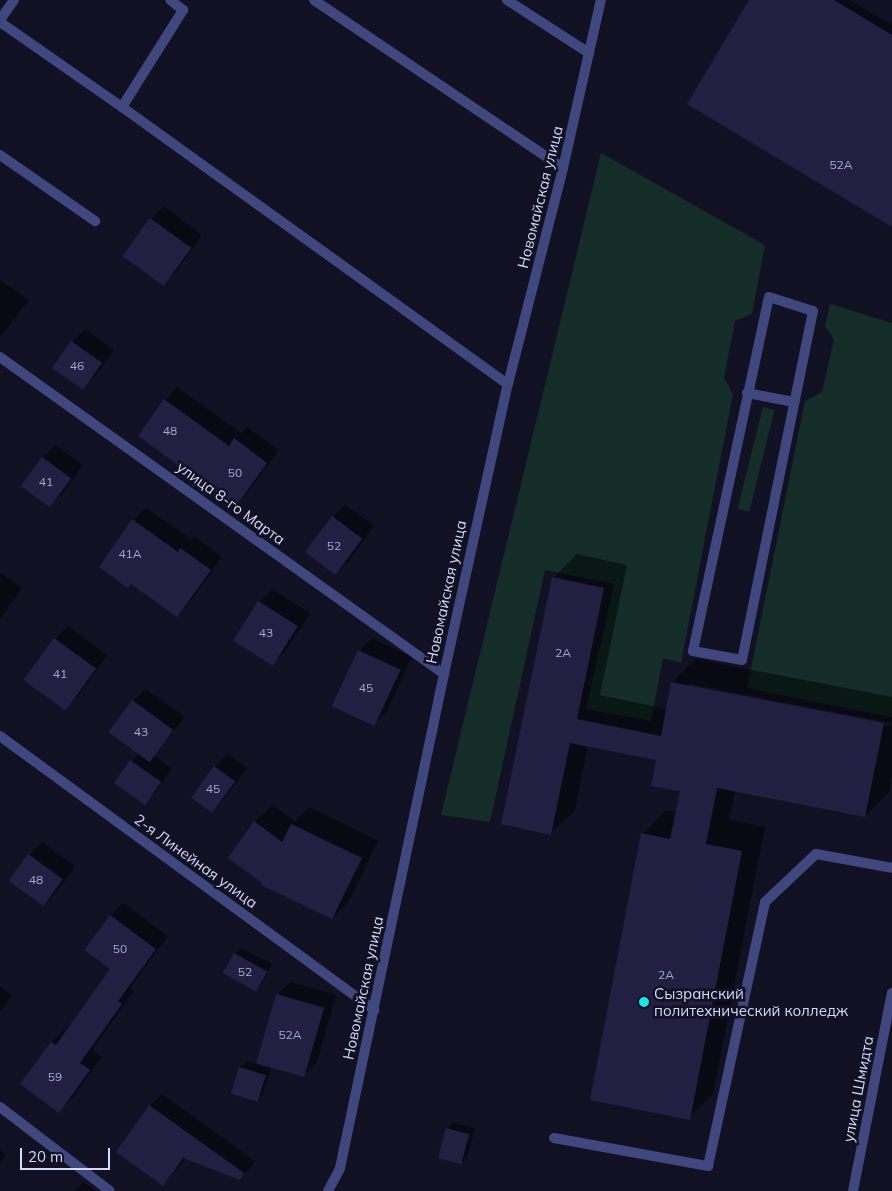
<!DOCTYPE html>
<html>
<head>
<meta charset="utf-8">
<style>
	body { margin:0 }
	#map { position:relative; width:892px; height:1191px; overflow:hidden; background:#121124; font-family:Mulish,sans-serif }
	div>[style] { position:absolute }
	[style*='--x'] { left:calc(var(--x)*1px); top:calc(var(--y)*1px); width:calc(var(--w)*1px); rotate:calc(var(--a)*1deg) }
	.green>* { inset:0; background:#142d29; transform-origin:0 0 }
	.shadow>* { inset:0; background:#0007 }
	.building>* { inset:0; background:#221f43; transform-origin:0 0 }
	.lane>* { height:10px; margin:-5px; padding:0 5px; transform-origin:5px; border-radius:5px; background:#40467e }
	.street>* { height:10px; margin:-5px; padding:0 5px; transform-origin:5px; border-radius:5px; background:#40467e }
	.dots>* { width:14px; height:14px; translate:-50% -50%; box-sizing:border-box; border:2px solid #121124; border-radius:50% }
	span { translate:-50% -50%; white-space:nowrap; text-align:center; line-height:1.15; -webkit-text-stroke:5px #121124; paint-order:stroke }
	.number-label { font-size:12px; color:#aaaacd }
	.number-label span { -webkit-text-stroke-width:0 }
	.street-label { font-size:15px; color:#d7d8fb }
	.poi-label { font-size:15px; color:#d7d8fb }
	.left { translate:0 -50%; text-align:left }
	.scale { position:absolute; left:20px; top:1148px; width:90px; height:22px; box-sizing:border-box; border:2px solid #d7d8fb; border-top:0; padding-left:6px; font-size:15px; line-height:18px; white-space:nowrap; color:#d7d8fb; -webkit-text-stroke:4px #121124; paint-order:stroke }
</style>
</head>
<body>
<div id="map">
	<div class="green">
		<i style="clip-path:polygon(601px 153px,765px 245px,752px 314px,735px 321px,724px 378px,733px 394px,681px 663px,663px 658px,651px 721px,586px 709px,614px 584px,545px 570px,490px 822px,441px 815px)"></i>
		<i style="clip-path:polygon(830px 304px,892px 323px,892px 717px,747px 688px,805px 401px,822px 392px,834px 339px,825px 326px)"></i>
		<i style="left:763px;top:407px;width:12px;height:105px;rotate:14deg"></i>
	</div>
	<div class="shadow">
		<i style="clip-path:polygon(750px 0,850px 0,892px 25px,892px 226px)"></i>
		<i style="clip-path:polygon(164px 206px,202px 235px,176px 272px,163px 284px,151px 219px)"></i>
		<i style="clip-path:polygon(0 280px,29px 300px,0 337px)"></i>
		<i style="clip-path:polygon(85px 329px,114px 350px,95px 376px,82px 389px,72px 342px)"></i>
		<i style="clip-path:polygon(177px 387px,241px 433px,247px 427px,279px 450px,248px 492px,236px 505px,165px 400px)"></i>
		<i style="clip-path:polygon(55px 445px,83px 465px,63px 493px,50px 505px,43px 458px)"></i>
		<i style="clip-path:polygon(345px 505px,374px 525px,349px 561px,336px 573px,333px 517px)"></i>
		<i style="clip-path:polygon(146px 508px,191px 539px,194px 536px,222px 557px,189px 603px,176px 616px,131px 583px,133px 520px)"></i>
		<i style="clip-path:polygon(evenodd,577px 554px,627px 565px,600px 695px,667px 709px,672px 683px,696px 659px,892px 697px,892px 775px,889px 792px,865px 816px,735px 790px,729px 820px,765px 827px,713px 1094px,689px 1118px,643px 834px,666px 810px,677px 812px,681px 790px,658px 759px,588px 745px,575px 810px,551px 833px,553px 578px,577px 554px,689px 684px,890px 723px,890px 726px,689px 687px,689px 684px)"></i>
		<i style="clip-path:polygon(0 572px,22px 588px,0 619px)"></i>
		<i style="clip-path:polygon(272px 589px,310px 613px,285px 652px,272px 664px,235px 641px,259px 602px)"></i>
		<i style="clip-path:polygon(68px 626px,107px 655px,79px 695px,66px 708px,26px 679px,55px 639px)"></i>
		<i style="clip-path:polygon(372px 638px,412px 657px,387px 711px,374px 724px,359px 651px)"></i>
		<i style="clip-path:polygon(146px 689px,185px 717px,154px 756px,172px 768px,157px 790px,144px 803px,116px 783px,139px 753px,133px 701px)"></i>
		<i style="clip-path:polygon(228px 754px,247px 768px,224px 799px,212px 811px,193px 798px,215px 766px)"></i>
		<i style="clip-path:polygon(273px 805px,295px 821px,309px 807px,378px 841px,349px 901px,332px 918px,255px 822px)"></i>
		<i style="clip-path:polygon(42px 842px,75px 866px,57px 892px,44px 905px,29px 855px)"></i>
		<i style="clip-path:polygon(123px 903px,168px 936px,130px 988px,134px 991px,92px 1050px,102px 1057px,72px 1098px,59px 1111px,22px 1084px,52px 1042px,64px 1030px,67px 1032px,112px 968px,110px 916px)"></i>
		<i style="clip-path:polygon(241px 948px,272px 964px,262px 983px,256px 989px,235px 954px)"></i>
		<i style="clip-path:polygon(290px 982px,336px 995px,317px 1062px,304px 1075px,278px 994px)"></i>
		<i style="clip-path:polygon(0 986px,12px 995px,0 1012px)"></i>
		<i style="clip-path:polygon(247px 1061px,271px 1069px,262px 1096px,256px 1102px,232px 1093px,240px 1067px)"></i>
		<i style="clip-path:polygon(162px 1094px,255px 1161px,251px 1167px,239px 1179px,186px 1158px,163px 1185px,117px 1152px,150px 1106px)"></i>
		<i style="clip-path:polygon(453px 1123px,475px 1128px,468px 1155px,462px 1162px,447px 1129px)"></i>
		<i style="clip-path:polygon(0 1149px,6px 1154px,0 1163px)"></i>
		<i style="clip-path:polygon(83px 1182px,96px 1191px,74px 1191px)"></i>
	</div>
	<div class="building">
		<i style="clip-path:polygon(749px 0,834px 0,892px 35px,892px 227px,687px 104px)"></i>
		<i style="left:150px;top:218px;width:51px;height:47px;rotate:36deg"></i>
		<i style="left:71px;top:341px;width:38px;height:33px;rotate:35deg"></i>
		<i style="clip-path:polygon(164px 399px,229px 446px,234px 438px,267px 463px,236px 506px,138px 436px)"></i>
		<i style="left:42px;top:457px;width:36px;height:36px;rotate:36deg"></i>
		<i style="left:332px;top:516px;width:38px;height:45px;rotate:37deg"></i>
		<i style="clip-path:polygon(132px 519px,178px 552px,180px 548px,211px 570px,177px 617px,131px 584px,128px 588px,99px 567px)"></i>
		<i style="clip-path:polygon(552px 577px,604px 588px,577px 719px,661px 736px,671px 682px,884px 723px,865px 817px,717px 788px,706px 844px,742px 851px,690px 1120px,590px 1100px,641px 833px,670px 839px,680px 791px,651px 786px,656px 760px,570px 743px,551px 835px,501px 824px)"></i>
		<i style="left:258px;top:601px;width:47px;height:47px;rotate:32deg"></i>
		<i style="left:54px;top:638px;width:52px;height:52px;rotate:36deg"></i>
		<i style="left:358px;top:650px;width:47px;height:62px;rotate:25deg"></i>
		<i style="left:132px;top:700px;width:51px;height:40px;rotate:36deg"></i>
		<i style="left:130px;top:760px;width:38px;height:28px;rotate:35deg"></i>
		<i style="left:214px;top:766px;width:26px;height:39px;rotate:36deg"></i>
		<i style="clip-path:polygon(254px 821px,282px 842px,291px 824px,362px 858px,332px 919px,261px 885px,262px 883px,228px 858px)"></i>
		<i style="left:28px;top:854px;width:43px;height:33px;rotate:36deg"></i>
		<i style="clip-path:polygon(110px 915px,156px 949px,118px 1001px,122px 1004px,80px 1063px,90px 1070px,59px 1113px,20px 1084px,51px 1042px,56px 1045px,110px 969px,84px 950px)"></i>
		<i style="left:234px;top:953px;width:38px;height:23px;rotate:29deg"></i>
		<i style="left:276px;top:994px;width:50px;height:72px;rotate:16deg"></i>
		<i style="left:239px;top:1067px;width:28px;height:28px;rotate:17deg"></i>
		<i style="clip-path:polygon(149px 1105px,244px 1173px,240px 1180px,183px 1158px,163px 1186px,116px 1152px)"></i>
		<i style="left:446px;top:1128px;width:24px;height:31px;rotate:15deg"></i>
	</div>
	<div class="lane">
		<i style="--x:314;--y:0;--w:300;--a:34"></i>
		<i style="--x:507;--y:0;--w:98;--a:32.9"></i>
		<i style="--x:0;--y:20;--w:24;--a:-55"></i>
		<i style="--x:0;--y:22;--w:149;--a:34.9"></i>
		<i style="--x:122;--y:107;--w:115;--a:-57.8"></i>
		<i style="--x:183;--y:10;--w:16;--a:-142"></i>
		<i style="--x:122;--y:107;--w:475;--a:35.7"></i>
		<i style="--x:0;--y:155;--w:116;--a:34.8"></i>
		<i style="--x:554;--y:1138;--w:157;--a:10.3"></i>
		<i style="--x:708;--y:1166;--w:270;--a:-77.8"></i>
		<i style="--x:765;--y:902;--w:70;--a:-43.3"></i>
		<i style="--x:816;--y:854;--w:77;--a:10.4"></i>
	</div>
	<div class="street">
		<i style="--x:769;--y:297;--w:46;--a:17.7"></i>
		<i style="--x:813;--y:311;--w:356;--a:101.5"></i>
		<i style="--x:742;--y:660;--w:50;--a:-169.6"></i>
		<i style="--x:693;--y:651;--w:362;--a:-77.9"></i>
		<i style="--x:0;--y:357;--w:546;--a:35.53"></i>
		<i style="--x:747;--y:393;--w:48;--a:10.8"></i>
		<i style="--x:0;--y:736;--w:464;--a:36.2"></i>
		<i style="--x:0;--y:1107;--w:138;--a:37.4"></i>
		<i style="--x:328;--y:1191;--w:26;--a:-62"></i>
		<i style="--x:340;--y:1168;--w:505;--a:-78.11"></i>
		<i style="--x:444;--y:674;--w:297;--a:-77.6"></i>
		<i style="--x:508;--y:384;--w:223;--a:-75.7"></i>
		<i style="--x:563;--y:168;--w:172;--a:-77.3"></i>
		<i style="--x:853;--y:1191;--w:202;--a:-78.9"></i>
	</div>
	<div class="dots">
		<i style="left:644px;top:1002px;background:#17e8e3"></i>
	</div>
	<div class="number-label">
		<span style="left:841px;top:165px">52А</span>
		<span style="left:77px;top:366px">46</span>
		<span style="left:170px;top:431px">48</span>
		<span style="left:235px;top:473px">50</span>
		<span style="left:46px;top:482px">41</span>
		<span style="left:334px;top:546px">52</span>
		<span style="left:130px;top:554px">41А</span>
		<span style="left:266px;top:633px">43</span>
		<span style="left:563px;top:653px">2А</span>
		<span style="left:60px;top:674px">41</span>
		<span style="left:366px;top:688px">45</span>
		<span style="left:141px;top:732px">43</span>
		<span style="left:213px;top:789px">45</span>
		<span style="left:36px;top:880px">48</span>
		<span style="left:120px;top:949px">50</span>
		<span style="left:245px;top:972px">52</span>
		<span style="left:666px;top:975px">2А</span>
		<span style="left:290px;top:1035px">52А</span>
		<span style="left:55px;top:1077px">59</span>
	</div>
	<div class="street-label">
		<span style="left:540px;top:197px;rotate:-76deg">Новомайская улица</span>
		<span style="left:231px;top:503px;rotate:36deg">улица 8-го Марта</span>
		<span style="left:446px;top:592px;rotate:-78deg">Новомайская улица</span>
		<span style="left:196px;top:861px;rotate:36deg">2-я Линейная улица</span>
		<span style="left:363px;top:988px;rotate:-78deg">Новомайская улица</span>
		<span style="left:858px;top:1089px;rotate:-79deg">улица Шмидта</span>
	</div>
	<div class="poi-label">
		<span class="left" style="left:654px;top:1002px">Сызранский<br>политехнический колледж</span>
	</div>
	<div class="scale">20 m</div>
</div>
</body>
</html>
